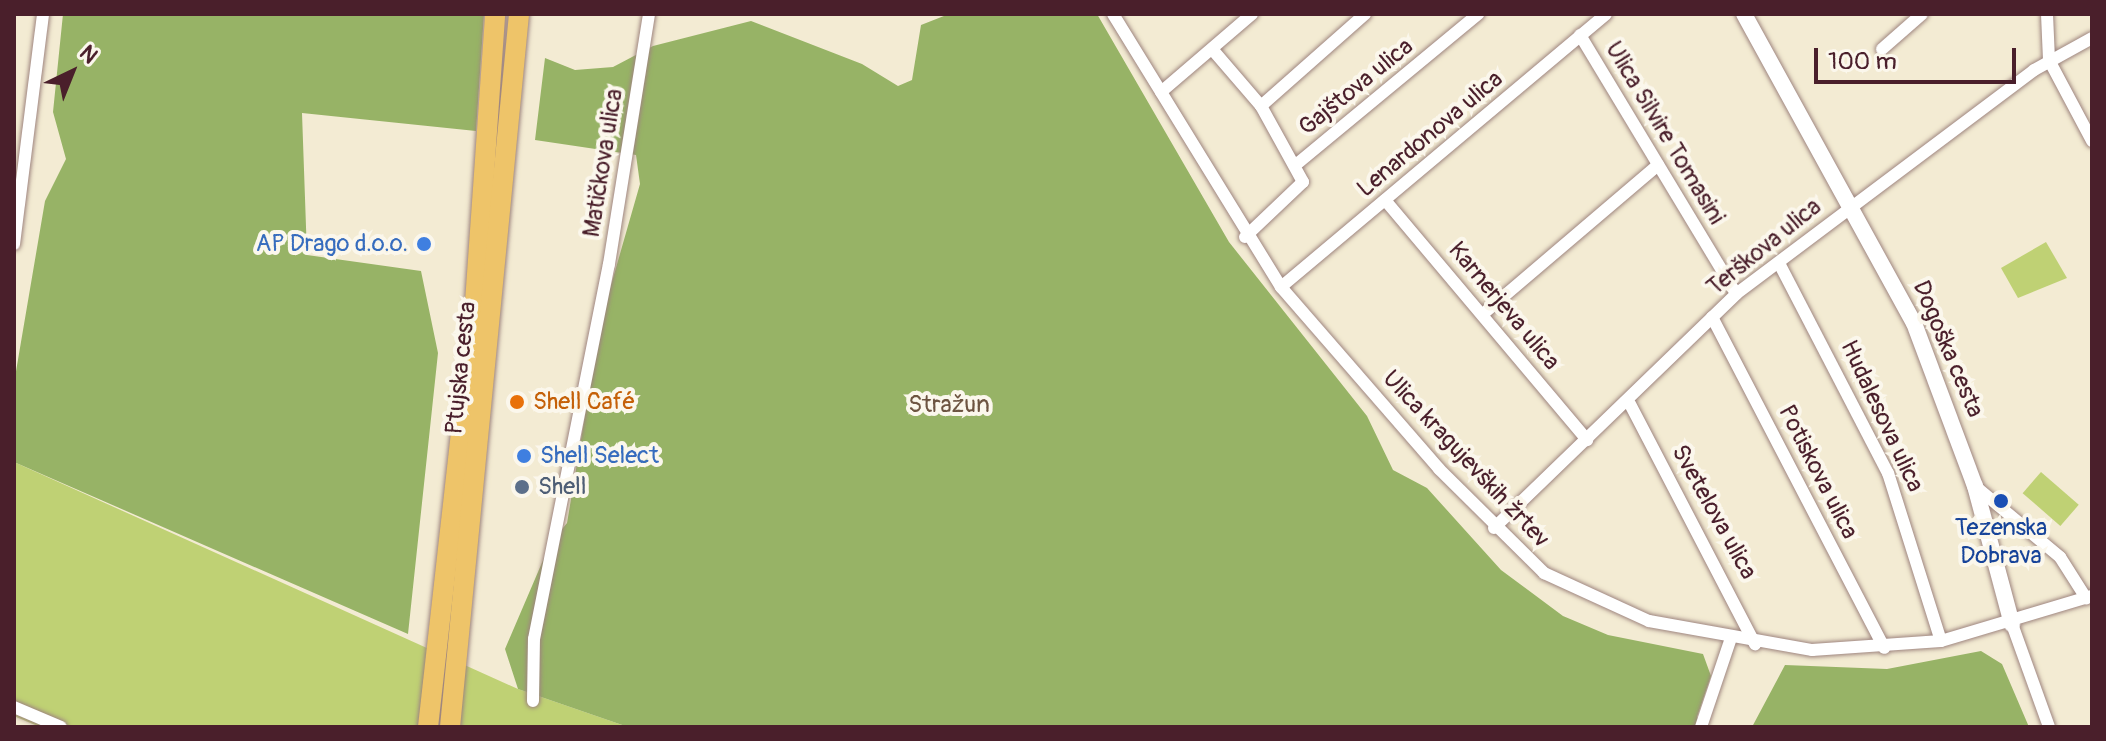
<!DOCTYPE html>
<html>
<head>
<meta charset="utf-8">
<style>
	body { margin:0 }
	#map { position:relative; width:2106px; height:741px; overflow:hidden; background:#f3ebd3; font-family:Pangolin,sans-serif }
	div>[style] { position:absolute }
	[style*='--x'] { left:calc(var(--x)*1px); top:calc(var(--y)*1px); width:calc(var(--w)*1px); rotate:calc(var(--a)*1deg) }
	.green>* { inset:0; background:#bfd174; transform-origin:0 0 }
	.forest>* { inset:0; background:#97b366 }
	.roads { filter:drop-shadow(0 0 2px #9e857f) drop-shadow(0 0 2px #9e857f) }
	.minor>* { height:12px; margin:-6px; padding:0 6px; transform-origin:6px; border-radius:6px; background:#fff }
	.tertiary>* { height:16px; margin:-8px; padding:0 8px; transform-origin:8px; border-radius:8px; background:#fff }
	.primary>* { height:20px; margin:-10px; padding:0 10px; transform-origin:10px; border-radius:10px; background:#eec469 }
	.dots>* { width:22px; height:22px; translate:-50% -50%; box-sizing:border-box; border:4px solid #fbf7ec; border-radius:50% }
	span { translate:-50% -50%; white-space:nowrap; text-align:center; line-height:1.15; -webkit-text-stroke:8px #fbf7ec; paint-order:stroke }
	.street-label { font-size:24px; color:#4a1f2b }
	.shop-label { font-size:24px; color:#366cbe }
	.right { translate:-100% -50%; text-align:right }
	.left { translate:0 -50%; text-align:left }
	.food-label { font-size:24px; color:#c56008 }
	.park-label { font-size:24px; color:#6d5441 }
	.service-label { font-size:24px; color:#4e5e75 }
	.transit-label { font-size:24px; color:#164399 }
	.frame { position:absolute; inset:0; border:16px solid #4a1f2b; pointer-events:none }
	.north { position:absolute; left:32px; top:32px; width:80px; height:80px; -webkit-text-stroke:6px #fbf7ec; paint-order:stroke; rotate:43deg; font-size:22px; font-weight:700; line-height:32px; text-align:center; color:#4a1f2b }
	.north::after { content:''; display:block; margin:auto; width:28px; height:36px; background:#4a1f2b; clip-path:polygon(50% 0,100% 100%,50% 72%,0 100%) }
	.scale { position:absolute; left:1814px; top:48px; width:202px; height:36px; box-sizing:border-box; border:4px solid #4a1f2b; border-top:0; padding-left:10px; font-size:24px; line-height:28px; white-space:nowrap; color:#4a1f2b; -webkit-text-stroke:6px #fbf7ec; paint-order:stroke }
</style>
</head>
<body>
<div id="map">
	<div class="green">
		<i style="clip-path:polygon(2046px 242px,2067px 278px,2018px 298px,2001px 268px)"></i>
		<i style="clip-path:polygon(14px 462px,518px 689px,628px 727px,40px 727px,14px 716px)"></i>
		<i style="left:2041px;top:472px;width:50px;height:28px;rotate:41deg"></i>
	</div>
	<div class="forest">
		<i style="clip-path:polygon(63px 14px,484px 14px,476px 131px,302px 113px,307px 255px,421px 271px,438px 353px,408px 634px,14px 462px,14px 383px,45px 201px,66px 159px,53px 112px)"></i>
		<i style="clip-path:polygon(949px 14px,1097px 14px,1229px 242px,1367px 416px,1393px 470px,1427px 488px,1501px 570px,1563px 616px,1608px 635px,1703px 654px,1711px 676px,1697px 717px,1706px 727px,628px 727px,518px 689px,505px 649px,550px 544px,567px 523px,601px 320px,640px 184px,636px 155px,535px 140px,545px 58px,575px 70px,613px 67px,653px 46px,751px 21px,862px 64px,898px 86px,912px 80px,921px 25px)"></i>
		<i style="clip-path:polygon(1981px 651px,2002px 664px,2029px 727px,1752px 727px,1785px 665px,1887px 669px)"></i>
	</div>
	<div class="roads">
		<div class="minor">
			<i style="--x:1113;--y:14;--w:321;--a:58.4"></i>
			<i style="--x:1281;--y:287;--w:241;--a:49"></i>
			<i style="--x:1439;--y:469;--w:148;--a:44.7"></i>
			<i style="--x:1544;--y:573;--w:115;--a:24.6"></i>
			<i style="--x:1649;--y:621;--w:166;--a:10.1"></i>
			<i style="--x:1812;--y:650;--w:129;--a:-4"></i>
			<i style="--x:1941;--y:641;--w:158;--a:-16.6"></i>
			<i style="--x:2047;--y:14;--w:46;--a:87.5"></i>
			<i style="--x:2049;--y:60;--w:92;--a:62"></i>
			<i style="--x:1580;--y:35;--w:302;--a:58.9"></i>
			<i style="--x:1212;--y:49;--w:75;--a:49.3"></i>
			<i style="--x:1882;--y:49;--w:53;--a:-41.2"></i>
			<i style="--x:1161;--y:92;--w:120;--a:-40.6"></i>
			<i style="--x:1298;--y:163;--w:234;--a:-39.6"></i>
			<i style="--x:1385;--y:200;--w:314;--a:49.9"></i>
			<i style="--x:1245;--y:237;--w:80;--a:-43.5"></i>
			<i style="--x:1303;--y:182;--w:87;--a:-118.9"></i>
			<i style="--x:1261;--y:106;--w:139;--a:-41.5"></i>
			<i style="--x:14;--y:244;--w:232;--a:-82.8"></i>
			<i style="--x:1779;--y:263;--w:237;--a:62.6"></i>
			<i style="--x:1888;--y:473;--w:176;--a:72.5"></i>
			<i style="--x:1281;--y:287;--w:424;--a:-40"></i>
			<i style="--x:1483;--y:314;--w:230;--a:-40.4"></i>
			<i style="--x:1712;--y:317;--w:373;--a:62.5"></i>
			<i style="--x:1630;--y:404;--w:271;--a:62.5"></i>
			<i style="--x:1975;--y:486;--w:111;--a:39.9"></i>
			<i style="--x:2060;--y:557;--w:49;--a:57.6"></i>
			<i style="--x:1494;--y:528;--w:337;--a:-44"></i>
			<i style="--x:1736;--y:294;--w:373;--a:-36.9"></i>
			<i style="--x:2034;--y:70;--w:66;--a:-28.9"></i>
			<i style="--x:2012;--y:624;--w:109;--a:70.2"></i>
			<i style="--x:533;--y:701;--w:62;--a:-89.1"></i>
			<i style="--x:534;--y:639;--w:382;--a:-78.7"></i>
			<i style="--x:609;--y:264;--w:253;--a:-80.9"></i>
			<i style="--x:14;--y:707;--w:51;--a:23.1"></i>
			<i style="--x:1701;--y:727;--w:91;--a:-71.4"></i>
		</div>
		<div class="tertiary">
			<i style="--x:1744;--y:14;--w:353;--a:61.2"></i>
			<i style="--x:1914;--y:323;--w:174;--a:69.5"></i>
			<i style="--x:1975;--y:486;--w:143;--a:75"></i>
		</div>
		<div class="primary">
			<i style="--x:428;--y:727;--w:413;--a:-83.6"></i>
			<i style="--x:474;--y:317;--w:304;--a:-86"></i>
			<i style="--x:450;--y:727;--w:716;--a:-84.47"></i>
		</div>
	</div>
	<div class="dots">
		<i style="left:424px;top:244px;background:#3f7fe0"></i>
		<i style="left:517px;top:402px;background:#e8710a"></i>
		<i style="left:524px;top:456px;background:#3f7fe0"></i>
		<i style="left:522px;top:487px;background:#5c6f8a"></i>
		<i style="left:2001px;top:501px;background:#1a4fb4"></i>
	</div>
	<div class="street-label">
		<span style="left:1356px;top:87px;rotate:-39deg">Gajštova ulica</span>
		<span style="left:1665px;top:133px;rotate:59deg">Ulica Silvire Tomasini</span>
		<span style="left:1430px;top:134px;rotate:-40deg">Lenardonova ulica</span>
		<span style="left:603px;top:163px;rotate:-81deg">Matičkova ulica</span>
		<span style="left:1764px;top:247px;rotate:-39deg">Terškova ulica</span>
		<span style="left:1504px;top:306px;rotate:50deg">Karnerjeva ulica</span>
		<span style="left:1948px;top:349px;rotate:67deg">Dogoška cesta</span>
		<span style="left:461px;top:368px;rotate:-84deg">Ptujska cesta</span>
		<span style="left:1882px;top:416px;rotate:65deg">Hudalesova ulica</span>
		<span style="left:1466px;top:459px;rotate:47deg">Ulica kragujevških žrtev</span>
		<span style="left:1818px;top:472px;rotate:63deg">Potiskova ulica</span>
		<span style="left:1714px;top:512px;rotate:61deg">Svetelova ulica</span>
	</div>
	<div class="shop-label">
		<span class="right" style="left:408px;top:244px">AP Drago d.o.o.</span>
		<span class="left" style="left:540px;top:456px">Shell Select</span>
	</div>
	<div class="food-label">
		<span class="left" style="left:533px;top:402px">Shell Café</span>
	</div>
	<div class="park-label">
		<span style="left:949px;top:405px">Stražun</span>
	</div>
	<div class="service-label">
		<span class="left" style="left:538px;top:487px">Shell</span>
	</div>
	<div class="transit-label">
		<span style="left:2001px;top:542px">Tezenska<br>Dobrava</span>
	</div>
	<div class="frame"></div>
	<div class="north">N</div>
	<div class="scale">100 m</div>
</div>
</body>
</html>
